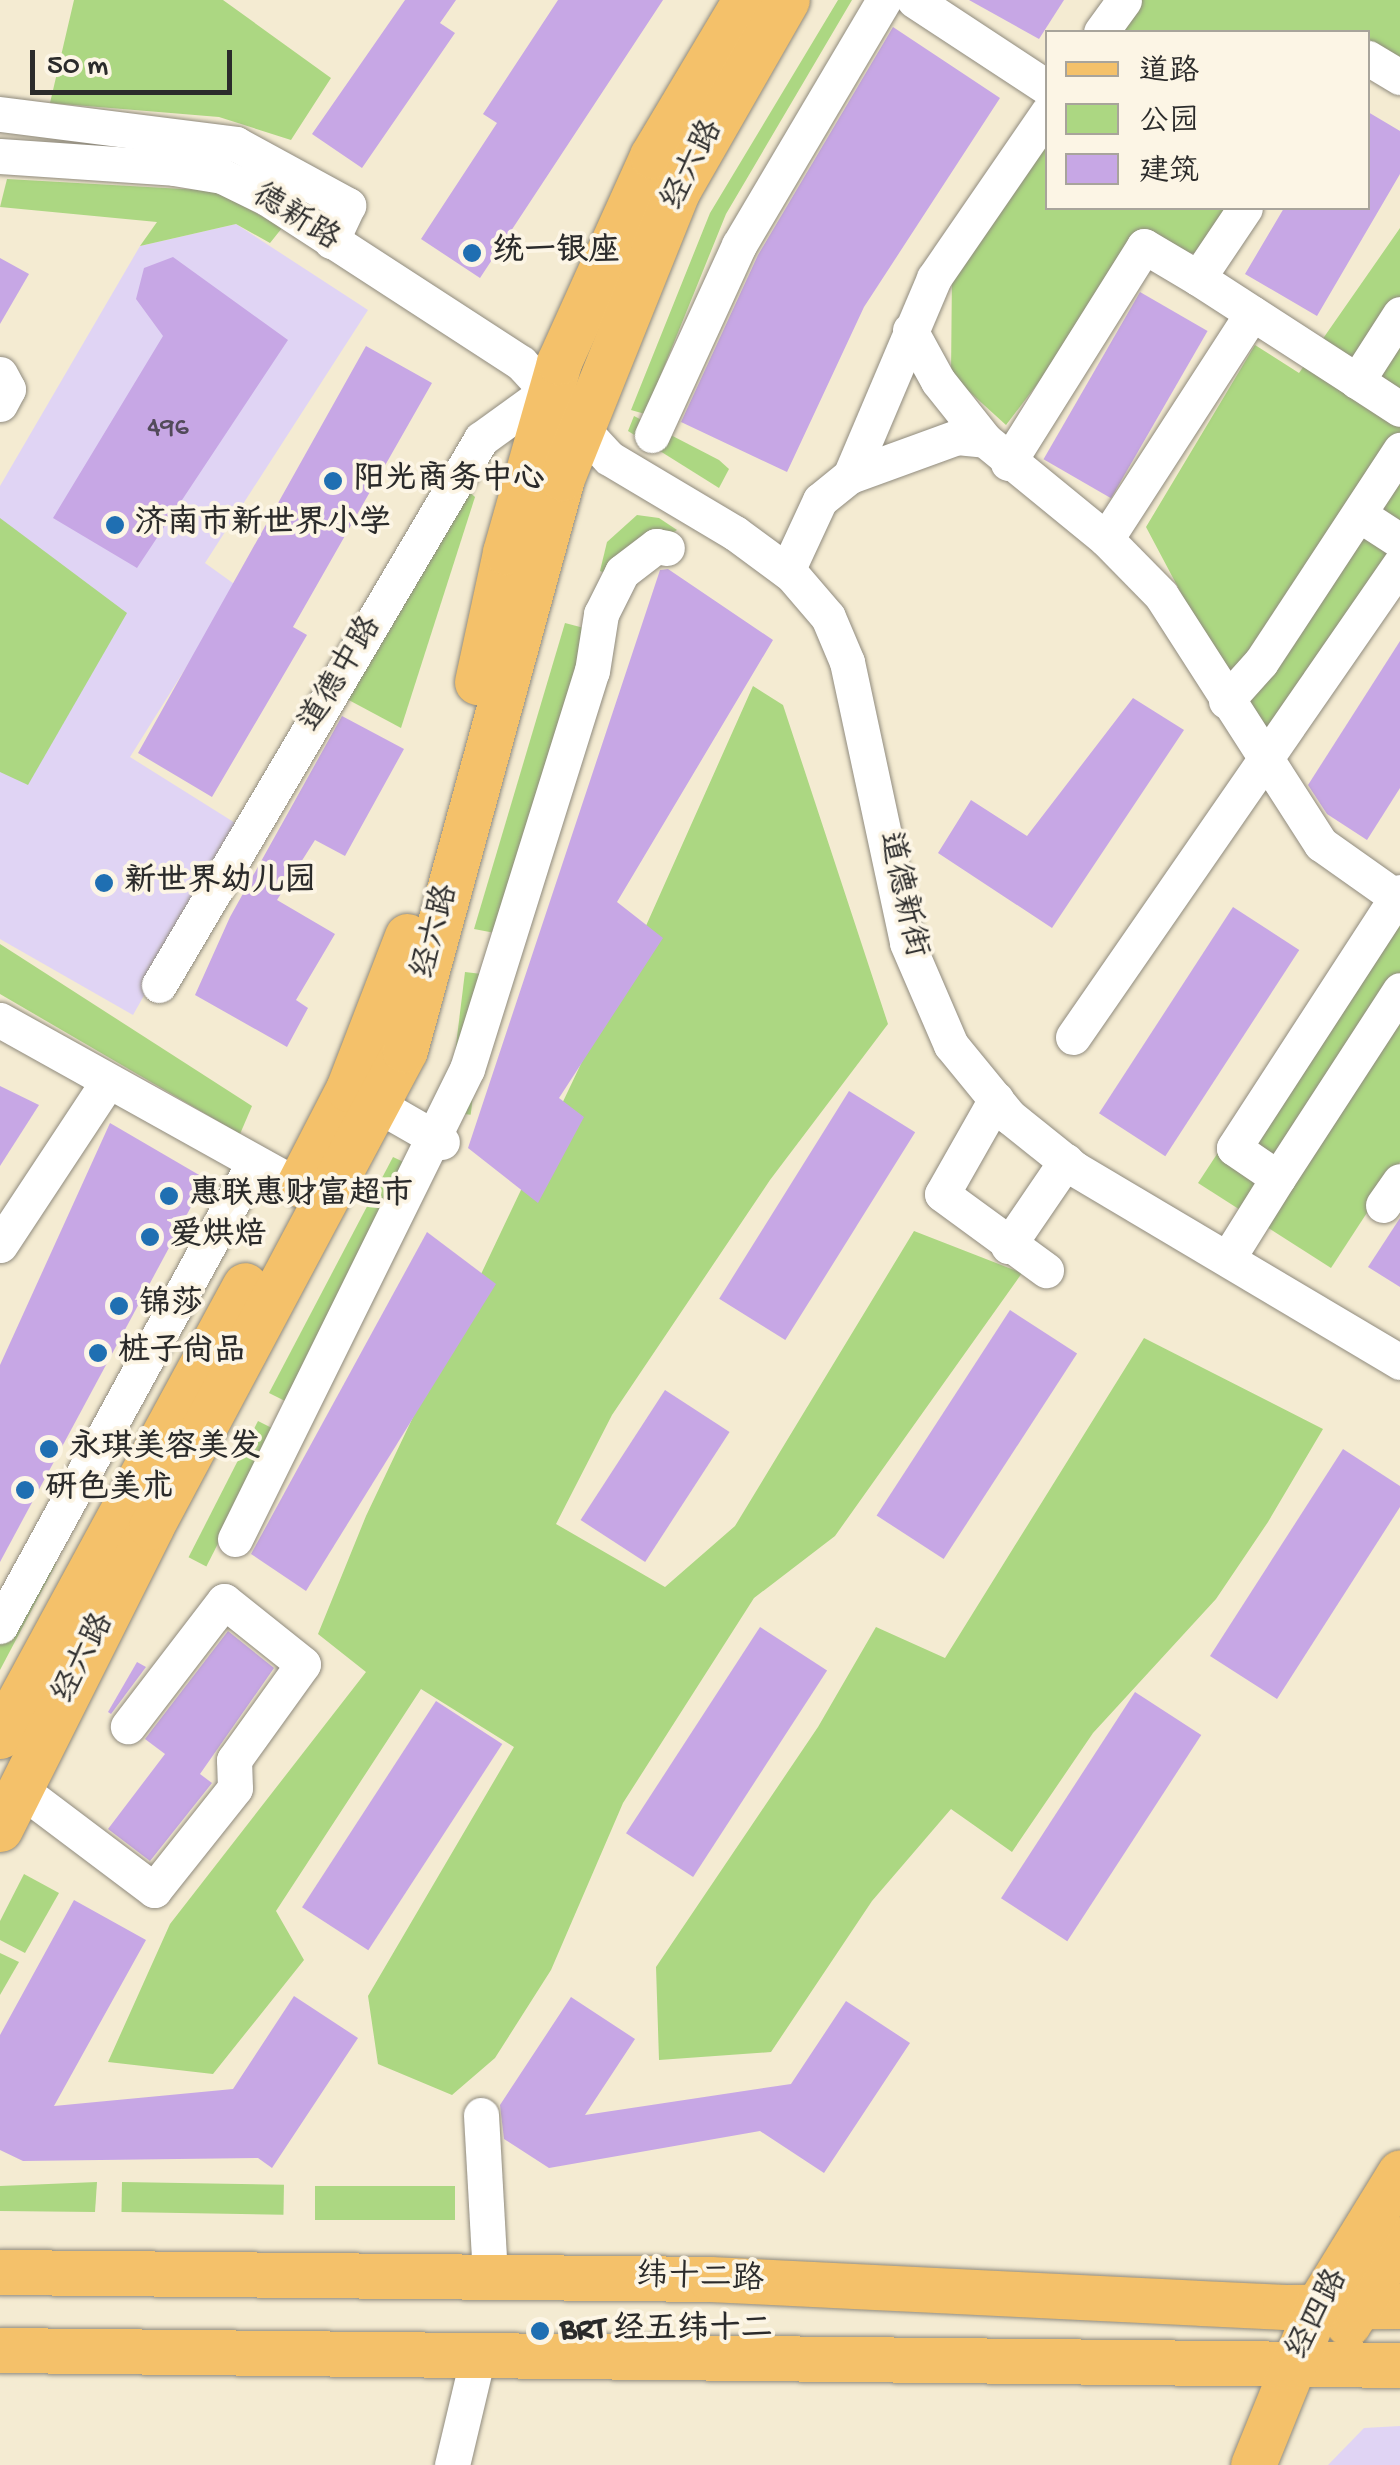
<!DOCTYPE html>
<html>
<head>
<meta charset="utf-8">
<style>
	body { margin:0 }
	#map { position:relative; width:1400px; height:2465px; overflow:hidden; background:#f4ebd2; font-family:"Gochi Hand","LXGW WenKai TC",sans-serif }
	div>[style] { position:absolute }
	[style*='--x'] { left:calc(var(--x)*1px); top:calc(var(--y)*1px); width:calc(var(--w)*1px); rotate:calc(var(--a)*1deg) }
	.built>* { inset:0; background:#e0d4f4 }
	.green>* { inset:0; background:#acd782; transform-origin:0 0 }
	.building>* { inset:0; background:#c7a7e5; transform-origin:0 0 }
	.roads { filter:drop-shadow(0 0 2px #908b7e) drop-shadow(0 0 2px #908b7e) }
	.minor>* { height:35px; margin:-17.5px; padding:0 17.5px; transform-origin:17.5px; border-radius:17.5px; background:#fff }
	.major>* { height:45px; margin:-22.5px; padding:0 22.5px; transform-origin:22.5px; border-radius:22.5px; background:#f4c16a }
	.dots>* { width:28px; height:28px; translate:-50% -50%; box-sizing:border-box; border:5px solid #fcf5e5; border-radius:50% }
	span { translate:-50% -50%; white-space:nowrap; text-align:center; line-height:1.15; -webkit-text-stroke:8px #fcf5e5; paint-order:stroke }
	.number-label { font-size:28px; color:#524a5a }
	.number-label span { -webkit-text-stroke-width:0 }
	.street-label { font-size:32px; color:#2b2b2b }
	.poi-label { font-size:32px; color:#2b2b2b; font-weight:700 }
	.left { translate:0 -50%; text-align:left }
	.legend { position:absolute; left:1045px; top:30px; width:325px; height:180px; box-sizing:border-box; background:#fcf5e5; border:2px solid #a8a49b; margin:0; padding:12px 18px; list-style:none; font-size:30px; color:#2b2b2b }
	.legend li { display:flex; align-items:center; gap:20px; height:50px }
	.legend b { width:50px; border:2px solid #a8a49b }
	.scale { position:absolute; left:30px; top:50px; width:202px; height:45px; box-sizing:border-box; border:5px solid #2b2b2b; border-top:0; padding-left:12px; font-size:30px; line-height:35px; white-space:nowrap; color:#2b2b2b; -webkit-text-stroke:8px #fcf5e5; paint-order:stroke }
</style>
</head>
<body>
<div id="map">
	<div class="built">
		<i style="clip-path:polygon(236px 224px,368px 310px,205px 563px,237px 586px,130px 757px,240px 826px,133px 1015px,0 939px,0 486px,140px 246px)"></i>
		<i style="clip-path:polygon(1400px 2426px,1400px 2465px,1328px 2465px,1364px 2428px)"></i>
	</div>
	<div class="green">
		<i style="clip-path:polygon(74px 0,223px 0,331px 78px,291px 140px,219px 117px,50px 103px)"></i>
		<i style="clip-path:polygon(838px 0,852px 0,726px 214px,645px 414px,631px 410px,710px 213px)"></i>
		<i style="clip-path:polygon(1122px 0,1400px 0,1400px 92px,1368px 72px,1368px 32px,1102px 32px)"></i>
		<i style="clip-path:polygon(1047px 119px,1048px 208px,1236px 208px,1208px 252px,1134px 257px,1006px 425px,951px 375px,952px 272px)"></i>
		<i style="clip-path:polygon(7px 179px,218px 191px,282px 228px,270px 243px,236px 224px,140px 246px,157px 222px,0 207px)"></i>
		<i style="clip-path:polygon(1400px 228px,1400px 585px,1277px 774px,1146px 527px,1255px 345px,1299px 373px)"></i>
		<i style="clip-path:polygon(634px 416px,719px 460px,729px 469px,719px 488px,628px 431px)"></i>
		<i style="clip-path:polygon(464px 487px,475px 497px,401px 728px,345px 698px)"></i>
		<i style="clip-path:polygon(637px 515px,659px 518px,677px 530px,609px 575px,600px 571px,607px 542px)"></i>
		<i style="clip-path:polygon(0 518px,127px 613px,28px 785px,0 772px)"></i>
		<i style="clip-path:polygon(565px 623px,584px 628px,574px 693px,500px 934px,474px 929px)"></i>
		<i style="clip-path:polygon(753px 686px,783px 705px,888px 1024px,770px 1180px,612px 1415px,556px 1524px,665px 1587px,735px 1526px,914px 1231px,1022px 1273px,835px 1536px,754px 1598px,623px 1803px,551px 1970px,495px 2058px,452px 2095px,378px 2064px,368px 1996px,514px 1747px,421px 1689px,276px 1911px,304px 1960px,213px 2074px,108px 2062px,170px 1924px,366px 1672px,318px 1634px,366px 1516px,637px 946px)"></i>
		<i style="clip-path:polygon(1400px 875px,1400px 1162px,1331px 1268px,1198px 1183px)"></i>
		<i style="clip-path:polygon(0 944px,252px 1106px,240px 1134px,0 994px)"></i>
		<i style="left:465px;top:972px;width:23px;height:141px;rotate:7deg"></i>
		<i style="clip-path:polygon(393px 1157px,412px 1166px,291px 1404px,269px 1393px)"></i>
		<i style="clip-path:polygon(1144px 1338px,1323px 1429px,1268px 1522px,1216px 1599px,1093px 1733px,1012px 1852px,951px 1809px,872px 1901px,771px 2052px,659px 2060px,656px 1967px,818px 1727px,876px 1627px,945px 1658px)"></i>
		<i style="left:258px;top:1421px;width:20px;height:153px;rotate:27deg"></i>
		<i style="clip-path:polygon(44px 1559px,56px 1564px,0 1670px,0 1641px)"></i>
		<i style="clip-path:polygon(24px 1874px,59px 1893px,25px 1953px,0 1940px,0 1921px)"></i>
		<i style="clip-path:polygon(0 1953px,19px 1962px,0 1995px)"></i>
		<i style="clip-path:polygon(97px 2182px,95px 2212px,0 2211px,0 2186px)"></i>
		<i style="left:122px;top:2182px;width:162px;height:30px;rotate:1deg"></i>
		<i style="left:315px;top:2186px;width:140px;height:34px"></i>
	</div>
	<div class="building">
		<i style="clip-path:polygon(405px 0,456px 0,440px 23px,455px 33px,362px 168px,312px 134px)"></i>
		<i style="clip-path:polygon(558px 0,663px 0,480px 278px,421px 239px,497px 123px,483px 114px)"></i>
		<i style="clip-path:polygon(969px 0,1064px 0,1039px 39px)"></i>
		<i style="clip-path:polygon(893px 27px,1000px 98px,864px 307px,787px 472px,681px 422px,758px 255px)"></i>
		<i style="clip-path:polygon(1368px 112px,1400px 131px,1400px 174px,1317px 316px,1245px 274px,1284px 208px,1368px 208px)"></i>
		<i style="clip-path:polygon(173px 257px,288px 340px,137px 568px,53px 518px,163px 336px,136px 299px,144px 268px)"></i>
		<i style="clip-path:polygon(0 258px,29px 274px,0 324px)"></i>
		<i style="left:1140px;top:292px;width:78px;height:193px;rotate:30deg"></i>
		<i style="clip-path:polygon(366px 346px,432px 383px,293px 627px,307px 635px,212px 797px,138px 753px)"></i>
		<i style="clip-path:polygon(668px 569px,773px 640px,617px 902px,663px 938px,559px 1098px,584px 1117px,538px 1203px,468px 1148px,660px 570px)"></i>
		<i style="clip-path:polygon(1400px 641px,1400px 788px,1367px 840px,1327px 814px,1308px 785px)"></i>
		<i style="clip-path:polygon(1133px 698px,1184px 730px,1052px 928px,938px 853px,971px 800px,1027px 836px)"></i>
		<i style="clip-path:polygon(342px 716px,404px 749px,345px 856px,315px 840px,277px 900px,335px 934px,296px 1000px,308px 1008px,287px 1047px,195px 995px,230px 917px)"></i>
		<i style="left:1233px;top:907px;width:79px;height:246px;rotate:33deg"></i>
		<i style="clip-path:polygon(0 1086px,39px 1105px,0 1166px)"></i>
		<i style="left:849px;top:1091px;width:78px;height:245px;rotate:32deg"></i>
		<i style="clip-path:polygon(110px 1123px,206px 1179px,0 1562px,0 1365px)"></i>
		<i style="clip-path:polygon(1400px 1218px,1400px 1287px,1368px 1267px)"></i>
		<i style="clip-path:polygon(427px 1232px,496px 1284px,306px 1591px,251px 1554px)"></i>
		<i style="left:1010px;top:1310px;width:80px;height:245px;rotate:33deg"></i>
		<i style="left:665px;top:1390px;width:77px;height:155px;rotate:33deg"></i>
		<i style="clip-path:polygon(1343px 1449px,1400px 1486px,1400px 1507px,1277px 1699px,1210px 1656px)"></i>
		<i style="left:760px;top:1627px;width:80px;height:246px;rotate:33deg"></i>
		<i style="clip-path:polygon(228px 1631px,274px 1668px,200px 1774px,212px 1783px,150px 1861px,108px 1829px,165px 1754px,145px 1739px)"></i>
		<i style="clip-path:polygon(137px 1662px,146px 1667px,111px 1714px,108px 1712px)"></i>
		<i style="left:1135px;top:1692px;width:79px;height:246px;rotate:33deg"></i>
		<i style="left:436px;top:1701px;width:79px;height:246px;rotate:33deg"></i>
		<i style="clip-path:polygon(74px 1900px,146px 1940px,54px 2106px,233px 2089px,294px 1996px,358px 2038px,272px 2168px,258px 2158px,23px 2161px,0 2150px,0 2035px)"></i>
		<i style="clip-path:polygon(571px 1997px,635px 2039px,585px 2115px,791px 2084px,846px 2001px,910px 2043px,824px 2173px,760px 2131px,549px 2168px,504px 2139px,500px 2105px)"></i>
	</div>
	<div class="roads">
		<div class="minor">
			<i style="--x:914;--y:0;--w:160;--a:33.3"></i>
			<i style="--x:1101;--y:32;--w:39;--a:-54"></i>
			<i style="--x:1368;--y:58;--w:37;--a:31"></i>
			<i style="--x:0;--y:114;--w:238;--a:7.2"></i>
			<i style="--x:236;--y:144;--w:128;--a:28.6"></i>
			<i style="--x:348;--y:205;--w:40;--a:115"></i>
			<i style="--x:0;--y:156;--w:174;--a:3.9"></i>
			<i style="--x:174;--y:168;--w:49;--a:9.5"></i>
			<i style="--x:222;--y:176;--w:50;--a:26.1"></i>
			<i style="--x:267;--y:198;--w:303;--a:33"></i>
			<i style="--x:521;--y:363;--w:129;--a:47.2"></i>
			<i style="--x:609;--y:458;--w:147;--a:30.8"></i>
			<i style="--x:735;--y:533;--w:71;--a:36.4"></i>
			<i style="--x:792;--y:575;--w:55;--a:49.4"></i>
			<i style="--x:828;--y:617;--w:49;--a:67.1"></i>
			<i style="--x:847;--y:662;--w:287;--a:77.9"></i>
			<i style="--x:907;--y:943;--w:111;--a:66.7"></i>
			<i style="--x:951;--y:1045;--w:93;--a:50.7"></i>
			<i style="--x:1010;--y:1117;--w:83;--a:38.7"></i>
			<i style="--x:1075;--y:1169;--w:378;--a:30.7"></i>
			<i style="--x:1198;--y:278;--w:189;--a:32.9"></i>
			<i style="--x:1400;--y:314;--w:80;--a:122.7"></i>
			<i style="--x:1357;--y:381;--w:51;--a:33.1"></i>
			<i style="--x:910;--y:330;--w:58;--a:61.2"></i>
			<i style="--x:938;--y:381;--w:75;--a:51.5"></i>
			<i style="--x:0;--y:374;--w:17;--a:62"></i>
			<i style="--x:8;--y:389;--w:17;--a:118"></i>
			<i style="--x:652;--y:435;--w:209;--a:-65.4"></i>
			<i style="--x:739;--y:245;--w:285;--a:-59.4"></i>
			<i style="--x:1008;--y:463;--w:256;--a:-57.9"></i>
			<i style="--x:1144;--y:246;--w:63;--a:30.7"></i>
			<i style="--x:1198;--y:278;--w:84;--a:-56.1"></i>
			<i style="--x:850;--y:476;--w:215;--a:-67"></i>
			<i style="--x:934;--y:278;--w:201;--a:-55.5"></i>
			<i style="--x:1360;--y:515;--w:48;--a:33"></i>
			<i style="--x:1106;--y:539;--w:269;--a:-57.1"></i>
			<i style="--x:787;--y:571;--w:78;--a:-65.1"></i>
			<i style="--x:820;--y:500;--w:38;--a:-39"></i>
			<i style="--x:850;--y:476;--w:114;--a:-20"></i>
			<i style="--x:957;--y:437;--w:28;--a:6"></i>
			<i style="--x:985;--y:440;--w:156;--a:39.3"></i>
			<i style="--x:1106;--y:539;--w:78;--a:45.5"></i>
			<i style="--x:1161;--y:595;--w:296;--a:57.3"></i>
			<i style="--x:1321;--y:844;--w:97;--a:35.3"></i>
			<i style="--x:1226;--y:701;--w:52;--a:-48.1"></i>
			<i style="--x:1261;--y:662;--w:254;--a:-56.7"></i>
			<i style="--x:1400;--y:892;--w:305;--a:123"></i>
			<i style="--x:1234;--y:1148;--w:53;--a:34.3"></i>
			<i style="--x:1278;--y:1178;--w:224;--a:-57"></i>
			<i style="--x:159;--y:985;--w:634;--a:-59.47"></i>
			<i style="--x:481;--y:439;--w:85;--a:-35.9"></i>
			<i style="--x:0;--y:1020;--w:341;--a:29.1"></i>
			<i style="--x:1073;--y:1037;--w:575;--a:-55.34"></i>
			<i style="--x:996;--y:1099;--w:109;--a:119.6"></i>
			<i style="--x:942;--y:1194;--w:129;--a:36.2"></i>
			<i style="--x:376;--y:1104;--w:76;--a:29.9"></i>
			<i style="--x:1383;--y:1205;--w:29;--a:-55"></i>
			<i style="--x:0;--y:1245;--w:194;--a:-56.6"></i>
			<i style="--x:1008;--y:1246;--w:103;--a:-55.7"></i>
			<i style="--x:1228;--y:1258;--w:94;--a:-58"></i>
			<i style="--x:235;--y:1539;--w:524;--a:-63.73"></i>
			<i style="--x:467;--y:1069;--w:417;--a:-72.6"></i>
			<i style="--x:592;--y:671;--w:58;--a:-81"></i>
			<i style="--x:601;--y:614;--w:47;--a:-63.4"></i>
			<i style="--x:622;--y:572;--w:43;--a:-37.4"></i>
			<i style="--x:656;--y:546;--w:11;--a:10"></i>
			<i style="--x:0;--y:1626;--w:529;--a:-61.3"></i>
			<i style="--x:20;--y:1789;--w:168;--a:37"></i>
			<i style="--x:154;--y:1890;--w:130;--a:-51.5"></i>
			<i style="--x:235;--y:1788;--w:28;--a:-92"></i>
			<i style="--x:234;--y:1760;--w:118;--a:-54.3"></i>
			<i style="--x:303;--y:1664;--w:101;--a:-141.4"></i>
			<i style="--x:224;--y:1601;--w:158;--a:127.5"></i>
			<i style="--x:481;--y:2115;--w:162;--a:86.8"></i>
			<i style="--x:452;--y:2465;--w:112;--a:-76.6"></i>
		</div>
		<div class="major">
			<i style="--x:477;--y:682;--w:133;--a:-77.8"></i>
			<i style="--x:505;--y:552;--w:198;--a:-74.1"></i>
			<i style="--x:559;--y:362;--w:226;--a:-65.7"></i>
			<i style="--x:652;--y:156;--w:182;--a:-59.2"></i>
			<i style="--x:299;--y:1184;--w:107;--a:-62.7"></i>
			<i style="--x:348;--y:1089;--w:164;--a:-68.9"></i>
			<i style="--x:0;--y:1736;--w:513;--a:-61.49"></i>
			<i style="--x:0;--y:1829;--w:338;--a:-63.4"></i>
			<i style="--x:151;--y:1527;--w:540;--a:-61.96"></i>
			<i style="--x:405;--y:1050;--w:593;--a:-74.65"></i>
			<i style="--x:562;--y:478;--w:310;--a:-68.1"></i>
			<i style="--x:678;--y:190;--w:219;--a:-60.2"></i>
			<i style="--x:0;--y:2272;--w:710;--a:0.56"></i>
			<i style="--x:710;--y:2279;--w:576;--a:2.79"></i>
			<i style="--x:1285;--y:2307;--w:115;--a:-0.5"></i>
			<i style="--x:1348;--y:2324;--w:100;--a:-58.5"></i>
			<i style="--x:0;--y:2350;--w:1400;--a:0.61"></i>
			<i style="--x:1253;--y:2465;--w:170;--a:-67.9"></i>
			<i style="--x:1317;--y:2307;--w:158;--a:-58.4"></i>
		</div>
	</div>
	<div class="dots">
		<i style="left:472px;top:253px;background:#1f6fb2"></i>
		<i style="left:333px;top:481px;background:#1f6fb2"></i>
		<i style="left:115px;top:525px;background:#1f6fb2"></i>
		<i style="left:104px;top:883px;background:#1f6fb2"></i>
		<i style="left:169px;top:1196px;background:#1f6fb2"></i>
		<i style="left:150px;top:1237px;background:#1f6fb2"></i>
		<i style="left:119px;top:1306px;background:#1f6fb2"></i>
		<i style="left:98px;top:1353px;background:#1f6fb2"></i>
		<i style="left:49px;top:1449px;background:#1f6fb2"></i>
		<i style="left:25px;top:1490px;background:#1f6fb2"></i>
		<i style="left:540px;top:2331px;background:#1f6fb2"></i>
	</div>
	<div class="number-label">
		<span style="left:168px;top:429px">496</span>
	</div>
	<div class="street-label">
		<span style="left:694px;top:166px;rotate:-63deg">经六路</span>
		<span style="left:295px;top:219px;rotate:32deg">德新路</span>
		<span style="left:342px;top:675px;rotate:-59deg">道德中路</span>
		<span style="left:901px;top:895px;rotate:77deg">道德新街</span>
		<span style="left:437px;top:932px;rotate:-75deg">经六路</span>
		<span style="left:85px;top:1659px;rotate:-63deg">经六路</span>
		<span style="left:700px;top:2280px;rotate:2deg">纬十二路</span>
		<span style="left:1319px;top:2315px;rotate:-63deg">经四路</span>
	</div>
	<div class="poi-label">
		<span class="left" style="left:492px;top:253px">统一银座</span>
		<span class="left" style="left:353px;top:481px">阳光商务中心</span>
		<span class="left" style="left:135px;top:525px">济南市新世界小学</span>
		<span class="left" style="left:124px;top:883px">新世界幼儿园</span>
		<span class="left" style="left:189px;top:1196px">惠联惠财富超市</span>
		<span class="left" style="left:170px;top:1237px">爱烘焙</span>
		<span class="left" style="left:139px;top:1306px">锦莎</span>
		<span class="left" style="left:118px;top:1353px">桩子尚品</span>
		<span class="left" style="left:69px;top:1449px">永琪美容美发</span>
		<span class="left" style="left:45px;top:1490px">研色美术</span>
		<span class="left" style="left:560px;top:2331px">BRT 经五纬十二</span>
	</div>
	<ul class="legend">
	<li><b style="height:12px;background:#f4c16a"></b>道路</li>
	<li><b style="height:28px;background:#acd782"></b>公园</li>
	<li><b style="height:28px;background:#c7a7e5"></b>建筑</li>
	</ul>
	<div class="scale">50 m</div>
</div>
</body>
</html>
